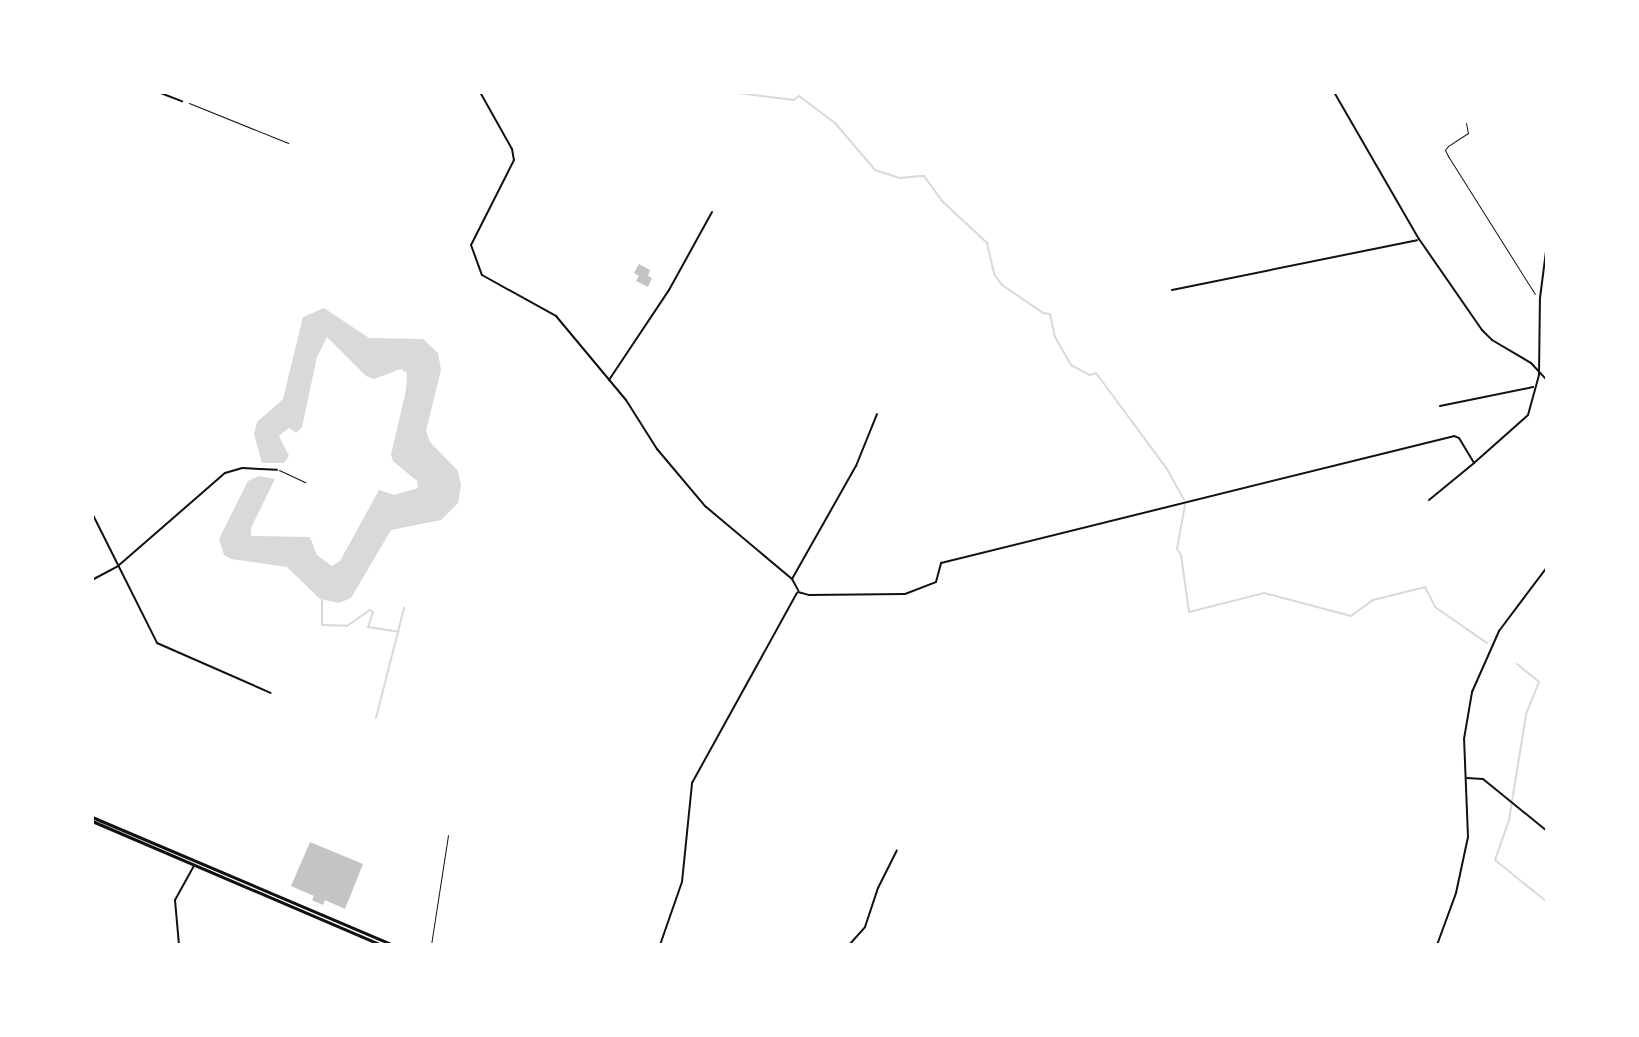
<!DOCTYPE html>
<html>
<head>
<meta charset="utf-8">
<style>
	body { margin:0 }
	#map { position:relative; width:1639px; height:1037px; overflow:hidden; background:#fff; font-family:Literata,serif }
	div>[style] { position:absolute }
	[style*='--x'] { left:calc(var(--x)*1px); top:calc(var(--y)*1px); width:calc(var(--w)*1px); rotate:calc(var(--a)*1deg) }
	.water>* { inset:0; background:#d9d9d9 }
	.stream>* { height:2px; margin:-1px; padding:0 1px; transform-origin:1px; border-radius:1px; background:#d9d9d9 }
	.building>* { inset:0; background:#c4c4c4 }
	.path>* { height:1px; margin:-0.5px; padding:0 0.5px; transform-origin:0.5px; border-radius:0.5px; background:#111 }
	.service>* { height:1px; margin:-0.5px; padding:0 0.5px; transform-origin:0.5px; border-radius:0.5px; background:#111 }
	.minor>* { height:2px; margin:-1px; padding:0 1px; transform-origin:1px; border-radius:1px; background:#111 }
	.tertiary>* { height:2px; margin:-1px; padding:0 1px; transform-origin:1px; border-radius:1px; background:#111 }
	.primary>* { height:3px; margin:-1.5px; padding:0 1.5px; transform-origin:1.5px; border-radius:1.5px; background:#111 }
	span { translate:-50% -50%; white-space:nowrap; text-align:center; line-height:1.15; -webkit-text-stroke:6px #fff; paint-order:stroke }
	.frame { position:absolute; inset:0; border:94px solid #fff; pointer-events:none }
</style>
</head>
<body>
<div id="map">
	<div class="water">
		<i style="clip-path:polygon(324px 308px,369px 338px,423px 339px,438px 353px,441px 370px,426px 431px,430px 442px,458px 471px,461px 485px,458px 503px,441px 520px,391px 530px,351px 598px,339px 603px,320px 599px,287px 567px,231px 559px,224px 555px,219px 539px,248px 481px,259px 476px,275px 479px,251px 528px,251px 536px,310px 537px,317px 555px,332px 566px,340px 561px,379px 490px,394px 495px,418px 488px,417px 481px,393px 461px,391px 455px,406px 390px,407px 373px,401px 369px,374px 379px,366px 376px,327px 337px,317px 357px,302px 427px,296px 433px,289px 428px,279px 436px,289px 456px,284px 463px,262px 463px,254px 434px,257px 422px,283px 399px,303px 317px)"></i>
	</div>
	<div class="stream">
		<i style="--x:730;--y:92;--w:64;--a:7.1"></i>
		<i style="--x:794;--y:100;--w:6;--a:-39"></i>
		<i style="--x:799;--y:96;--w:45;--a:36.9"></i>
		<i style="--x:835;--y:123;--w:62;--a:49.6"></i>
		<i style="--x:875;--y:170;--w:25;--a:18"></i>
		<i style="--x:899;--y:178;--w:25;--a:-5"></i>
		<i style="--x:924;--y:176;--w:31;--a:54"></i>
		<i style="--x:942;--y:201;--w:62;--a:43"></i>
		<i style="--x:987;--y:243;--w:32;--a:77"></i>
		<i style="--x:994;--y:274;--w:14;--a:54"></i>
		<i style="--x:1002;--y:285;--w:50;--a:34.3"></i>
		<i style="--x:1043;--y:313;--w:7;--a:8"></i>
		<i style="--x:1050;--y:314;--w:24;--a:78"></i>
		<i style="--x:1055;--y:337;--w:32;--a:60"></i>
		<i style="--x:1071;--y:365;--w:21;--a:28"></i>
		<i style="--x:1090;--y:375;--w:6;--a:-18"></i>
		<i style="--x:1096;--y:373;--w:119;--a:53.5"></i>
		<i style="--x:1167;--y:469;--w:35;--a:61"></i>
		<i style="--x:1185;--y:505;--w:45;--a:100.3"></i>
		<i style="--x:1177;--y:549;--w:7;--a:56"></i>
		<i style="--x:1181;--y:555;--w:58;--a:82"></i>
		<i style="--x:1189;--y:612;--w:77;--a:-14.2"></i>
		<i style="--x:1264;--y:593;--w:90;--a:14.8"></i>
		<i style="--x:1351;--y:616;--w:27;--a:-36"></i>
		<i style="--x:1373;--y:600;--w:54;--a:-14"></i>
		<i style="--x:1425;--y:587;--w:22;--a:63"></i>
		<i style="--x:1435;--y:607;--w:63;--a:34.7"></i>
		<i style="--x:322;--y:600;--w:25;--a:90"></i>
		<i style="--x:322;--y:625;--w:25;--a:2"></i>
		<i style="--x:347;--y:626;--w:28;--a:-35"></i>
		<i style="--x:370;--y:610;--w:4;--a:34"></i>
		<i style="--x:373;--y:612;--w:16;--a:108"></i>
		<i style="--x:368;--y:627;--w:31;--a:9"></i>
		<i style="--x:1517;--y:664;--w:28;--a:39"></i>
		<i style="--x:1539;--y:682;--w:35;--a:112"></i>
		<i style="--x:1526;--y:715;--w:106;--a:99.2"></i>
		<i style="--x:1509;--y:820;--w:42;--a:109.3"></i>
		<i style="--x:1495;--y:860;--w:67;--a:38.9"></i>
		<i style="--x:376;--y:718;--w:114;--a:-75.7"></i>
	</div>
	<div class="building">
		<i style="clip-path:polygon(639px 264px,650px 270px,648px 276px,652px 278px,648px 287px,636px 281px,639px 276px,634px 273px)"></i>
		<i style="clip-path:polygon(310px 842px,363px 864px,345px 909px,325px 900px,323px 905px,312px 900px,314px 896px,291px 886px)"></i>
	</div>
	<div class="path">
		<i style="--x:189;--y:103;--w:107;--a:22"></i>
		<i style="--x:1466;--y:123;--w:10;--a:79"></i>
		<i style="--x:1468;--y:133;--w:24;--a:147"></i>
		<i style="--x:1448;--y:146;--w:5;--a:127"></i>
		<i style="--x:1445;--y:150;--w:7;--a:63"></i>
		<i style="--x:1448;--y:156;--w:163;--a:57.8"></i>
		<i style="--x:431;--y:945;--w:111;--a:-81.2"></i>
	</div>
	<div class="service">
		<i style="--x:279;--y:470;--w:29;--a:25"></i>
	</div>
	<div class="minor">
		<i style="--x:158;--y:92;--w:26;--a:21"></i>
		<i style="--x:480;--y:92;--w:65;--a:60.7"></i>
		<i style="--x:512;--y:149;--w:11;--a:80"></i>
		<i style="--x:514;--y:160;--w:95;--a:116.8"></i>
		<i style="--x:471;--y:245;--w:32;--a:70"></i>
		<i style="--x:482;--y:275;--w:85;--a:29"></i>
		<i style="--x:556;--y:316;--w:109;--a:50.2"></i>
		<i style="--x:626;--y:400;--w:58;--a:57.7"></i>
		<i style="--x:657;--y:449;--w:75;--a:49.9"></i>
		<i style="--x:705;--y:506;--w:114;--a:40"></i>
		<i style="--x:792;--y:579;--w:13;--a:61"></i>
		<i style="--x:1334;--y:92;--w:170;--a:60"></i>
		<i style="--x:1419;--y:239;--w:111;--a:55.3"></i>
		<i style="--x:1482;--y:330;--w:14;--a:45"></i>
		<i style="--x:1492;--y:340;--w:45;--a:30.5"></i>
		<i style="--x:1531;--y:363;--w:23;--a:47"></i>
		<i style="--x:1172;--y:290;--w:250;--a:-11.5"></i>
		<i style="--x:609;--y:380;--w:108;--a:-56.3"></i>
		<i style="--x:669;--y:290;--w:89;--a:-61.1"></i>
		<i style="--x:1440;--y:406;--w:95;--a:-11.5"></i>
		<i style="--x:1429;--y:500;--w:58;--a:-39.4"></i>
		<i style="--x:92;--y:513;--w:145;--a:63.4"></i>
		<i style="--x:157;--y:643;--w:124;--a:23.7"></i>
		<i style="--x:792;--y:579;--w:130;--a:-60.5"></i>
		<i style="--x:856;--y:466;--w:56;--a:-68"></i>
		<i style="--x:92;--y:580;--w:30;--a:-28"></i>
		<i style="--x:118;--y:566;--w:142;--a:-41"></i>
		<i style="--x:225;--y:473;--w:18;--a:-16"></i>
		<i style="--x:242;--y:468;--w:35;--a:3"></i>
		<i style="--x:798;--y:592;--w:11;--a:15"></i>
		<i style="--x:809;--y:595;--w:96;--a:-0.6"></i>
		<i style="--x:905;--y:594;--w:33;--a:-21"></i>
		<i style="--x:936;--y:582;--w:20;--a:-75"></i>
		<i style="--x:941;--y:563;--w:528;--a:-13.9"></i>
		<i style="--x:1454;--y:436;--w:5;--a:22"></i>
		<i style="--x:1459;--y:438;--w:29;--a:59"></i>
		<i style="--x:1474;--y:463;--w:72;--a:-41.6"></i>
		<i style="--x:1528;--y:415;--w:41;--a:-74.6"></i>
		<i style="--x:1539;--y:375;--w:77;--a:-89.3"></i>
		<i style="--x:1540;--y:298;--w:55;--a:-82.7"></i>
		<i style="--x:1467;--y:778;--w:16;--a:4"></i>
		<i style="--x:1483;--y:779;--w:82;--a:39.1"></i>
		<i style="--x:179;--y:945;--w:45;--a:-95.1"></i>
		<i style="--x:175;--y:900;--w:38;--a:-61"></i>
		<i style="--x:660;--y:945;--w:67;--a:-70.8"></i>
		<i style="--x:682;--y:882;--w:100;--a:-84.2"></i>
		<i style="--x:692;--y:783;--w:217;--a:-61.1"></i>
		<i style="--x:849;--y:945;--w:24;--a:-48"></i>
		<i style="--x:865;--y:927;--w:41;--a:-71.6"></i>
		<i style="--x:878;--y:888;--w:42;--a:-63.4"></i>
	</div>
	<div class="tertiary">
		<i style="--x:1437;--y:945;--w:55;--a:-69.9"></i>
		<i style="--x:1456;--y:893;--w:57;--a:-77.9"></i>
		<i style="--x:1468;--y:837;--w:98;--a:-92.3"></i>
		<i style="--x:1464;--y:739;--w:48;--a:-80.3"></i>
		<i style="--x:1472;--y:692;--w:67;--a:-66.1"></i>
		<i style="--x:1499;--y:631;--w:80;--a:-53.1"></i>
	</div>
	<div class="primary">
		<i style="--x:92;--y:817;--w:327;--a:23"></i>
		<i style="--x:92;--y:821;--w:314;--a:23.2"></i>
	</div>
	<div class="frame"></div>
</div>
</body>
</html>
